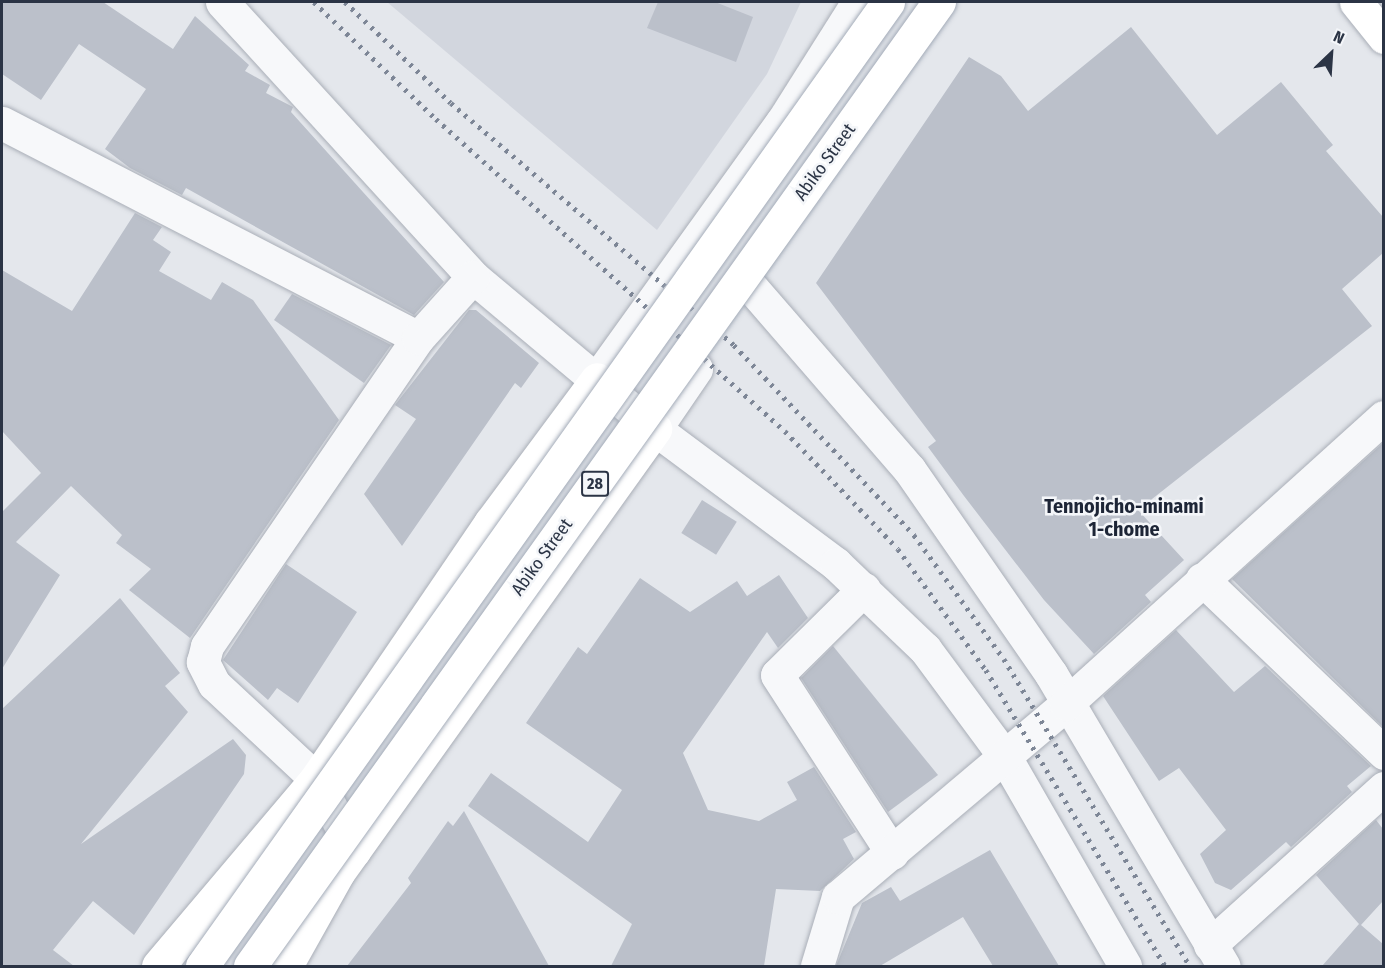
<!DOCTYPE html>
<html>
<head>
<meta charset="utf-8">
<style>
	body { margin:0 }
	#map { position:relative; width:1385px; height:968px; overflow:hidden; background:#e4e7ec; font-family:"Fira Sans Condensed",sans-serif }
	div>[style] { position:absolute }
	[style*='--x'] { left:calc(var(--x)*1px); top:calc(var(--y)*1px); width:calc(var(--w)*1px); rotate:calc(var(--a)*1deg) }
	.built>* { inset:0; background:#d2d6de }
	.building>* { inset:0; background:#bbc0ca; transform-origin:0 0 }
	.roads { filter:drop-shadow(0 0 2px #a9aeb7) drop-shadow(0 0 2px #a9aeb7) }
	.minor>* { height:33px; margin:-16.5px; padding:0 16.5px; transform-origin:16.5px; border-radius:16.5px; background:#f7f8fa }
	.tertiary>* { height:33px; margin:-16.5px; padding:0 16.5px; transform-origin:16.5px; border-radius:16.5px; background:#f7f8fa }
	.primary>* { height:33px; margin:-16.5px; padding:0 16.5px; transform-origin:16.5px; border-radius:16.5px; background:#fff }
	.trunk>* { height:33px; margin:-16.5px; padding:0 16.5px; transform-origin:16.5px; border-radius:16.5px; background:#fff }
	.rail>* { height:4.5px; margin-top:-2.25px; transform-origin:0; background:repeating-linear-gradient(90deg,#7d8696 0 3px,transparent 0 9px) }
	.bridges { filter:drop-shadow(0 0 2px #a3abb8) drop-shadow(0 0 2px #a3abb8) }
	.primary-bridge>* { height:33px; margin:-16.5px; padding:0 16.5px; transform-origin:16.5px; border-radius:16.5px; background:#fff }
	span { translate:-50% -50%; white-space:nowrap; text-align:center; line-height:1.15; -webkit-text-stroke:5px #f4f6f9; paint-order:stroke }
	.shield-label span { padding:2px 4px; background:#f4f6f9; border:2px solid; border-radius:4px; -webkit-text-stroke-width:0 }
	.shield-label { font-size:16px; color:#2b3445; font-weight:700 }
	.street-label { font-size:18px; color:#2b3445 }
	.neighbourhood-label { font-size:20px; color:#1d2536; font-weight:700 }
	.frame { position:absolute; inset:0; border:3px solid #2b3445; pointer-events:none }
	.north { position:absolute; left:1301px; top:24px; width:60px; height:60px; -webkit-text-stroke:4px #f4f6f9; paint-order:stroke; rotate:25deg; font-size:16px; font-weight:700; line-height:24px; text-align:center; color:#2b3445 }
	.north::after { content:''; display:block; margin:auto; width:21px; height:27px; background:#2b3445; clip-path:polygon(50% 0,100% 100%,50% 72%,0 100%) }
</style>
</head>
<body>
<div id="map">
	<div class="built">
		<i style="clip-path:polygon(387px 2px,801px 2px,767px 74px,657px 230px)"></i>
	</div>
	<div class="building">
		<i style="clip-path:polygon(2px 2px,103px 2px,173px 49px,195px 16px,249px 65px,245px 71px,270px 85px,266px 93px,293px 107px,291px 112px,444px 282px,414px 315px,186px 188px,182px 195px,130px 168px,105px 149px,146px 89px,79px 44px,41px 100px,2px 74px)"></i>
		<i style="clip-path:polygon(658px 2px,715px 2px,753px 17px,736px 62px,647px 28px)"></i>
		<i style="clip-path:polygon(1131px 27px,1217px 135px,1281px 82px,1333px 145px,1326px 151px,1383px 217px,1383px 253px,1342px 289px,1372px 326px,1138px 510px,1184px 560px,1145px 595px,1151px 602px,1094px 654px,1044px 600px,964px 496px,928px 447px,936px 441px,816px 283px,969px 57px,1001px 76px,1028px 111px)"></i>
		<i style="clip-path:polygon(135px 213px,162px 227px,153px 240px,171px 252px,159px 271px,211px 300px,222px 282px,253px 300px,339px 420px,190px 638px,129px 590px,151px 569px,116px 543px,122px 535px,71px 486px,16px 542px,60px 575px,2px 669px,2px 512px,41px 473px,2px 431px,2px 270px,72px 311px)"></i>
		<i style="clip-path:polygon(292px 294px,391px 345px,364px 383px,274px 320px)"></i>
		<i style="clip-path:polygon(469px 310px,476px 310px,539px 363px,521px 388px,515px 383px,402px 546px,364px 494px,416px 419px,395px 405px)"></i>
		<i style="clip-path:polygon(1383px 443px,1383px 727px,1232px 579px)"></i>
		<i style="left:702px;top:500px;width:41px;height:39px;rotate:32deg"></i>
		<i style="clip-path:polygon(286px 564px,357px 612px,298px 703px,277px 688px,268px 700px,223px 660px)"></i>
		<i style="clip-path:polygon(779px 575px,808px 618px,778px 648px,767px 632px,683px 753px,708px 810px,759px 821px,797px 800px,787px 782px,814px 767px,856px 832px,843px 839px,854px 859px,820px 891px,776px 889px,764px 966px,611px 966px,632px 924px,468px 806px,491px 773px,588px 842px,622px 790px,526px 723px,578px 647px,587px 654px,640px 578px,690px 612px,737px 581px,747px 596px)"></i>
		<i style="clip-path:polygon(120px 598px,180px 673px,165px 686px,188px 712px,81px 844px,233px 739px,246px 755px,244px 774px,134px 935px,93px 901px,53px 950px,74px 966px,2px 966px,2px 709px)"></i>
		<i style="clip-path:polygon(1176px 630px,1234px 692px,1265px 666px,1371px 766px,1347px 786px,1352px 792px,1291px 847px,1286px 842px,1231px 890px,1215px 883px,1200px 854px,1226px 830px,1179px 768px,1159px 781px,1103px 696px)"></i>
		<i style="clip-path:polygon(833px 646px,938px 775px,888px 812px,801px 678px)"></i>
		<i style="clip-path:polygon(464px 811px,549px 966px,347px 966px,411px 883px,408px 878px,448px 821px,453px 826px)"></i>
		<i style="clip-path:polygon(1376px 820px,1383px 829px,1383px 901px,1361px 925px,1383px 944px,1383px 966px,1322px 966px,1359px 924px,1316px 875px)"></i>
		<i style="clip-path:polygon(990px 850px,1059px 966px,993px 966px,963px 917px,880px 966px,836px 966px,862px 903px,891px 887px,900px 901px)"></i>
	</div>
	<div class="roads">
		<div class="minor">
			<i style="--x:222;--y:2;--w:372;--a:47.6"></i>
			<i style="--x:473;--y:277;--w:237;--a:39.9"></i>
			<i style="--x:655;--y:429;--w:226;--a:36.7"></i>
			<i style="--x:836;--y:564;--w:123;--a:43.7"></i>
			<i style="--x:925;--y:649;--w:134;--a:53.5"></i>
			<i style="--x:1005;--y:757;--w:241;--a:60.1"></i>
			<i style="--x:2;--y:123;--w:468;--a:27.3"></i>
			<i style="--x:752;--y:288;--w:240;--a:49.1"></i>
			<i style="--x:909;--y:469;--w:249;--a:55.3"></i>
			<i style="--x:1051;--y:674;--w:339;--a:59.4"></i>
			<i style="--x:1202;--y:579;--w:252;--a:43.7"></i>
			<i style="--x:864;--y:589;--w:122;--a:135.3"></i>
			<i style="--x:777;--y:675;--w:212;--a:57.1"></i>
			<i style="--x:354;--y:851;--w:81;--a:-117.8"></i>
			<i style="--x:316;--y:779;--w:139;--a:-137"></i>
			<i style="--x:214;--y:684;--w:25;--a:-117"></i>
			<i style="--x:203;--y:662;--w:16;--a:-76"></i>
			<i style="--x:207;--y:646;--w:373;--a:-55.6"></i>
			<i style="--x:418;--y:338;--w:82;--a:-48"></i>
			<i style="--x:1210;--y:945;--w:234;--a:-42.1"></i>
			<i style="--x:817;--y:966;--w:72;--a:-73.1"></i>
			<i style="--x:838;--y:897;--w:299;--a:-40.2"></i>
			<i style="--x:1066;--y:704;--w:428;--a:-42.1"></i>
		</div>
		<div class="tertiary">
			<i style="--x:597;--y:379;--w:317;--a:-54.3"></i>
			<i style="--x:782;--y:122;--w:142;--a:-57.7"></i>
			<i style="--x:655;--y:429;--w:73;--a:-55.7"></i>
		</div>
		<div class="primary">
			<i style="--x:158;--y:966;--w:245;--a:-49.8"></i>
			<i style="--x:316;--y:779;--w:310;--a:-55.8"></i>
			<i style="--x:490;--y:523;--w:179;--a:-53.4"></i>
			<i style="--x:286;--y:966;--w:107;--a:-60.8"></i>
			<i style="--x:338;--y:873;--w:546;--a:-54.47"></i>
		</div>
		<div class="trunk">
			<i style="--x:1356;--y:2;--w:45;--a:51.3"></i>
		</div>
	</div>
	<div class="rail">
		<i style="--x:314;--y:2;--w:169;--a:43.8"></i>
		<i style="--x:436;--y:119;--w:468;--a:41.8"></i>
		<i style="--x:785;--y:431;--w:163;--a:46.2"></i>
		<i style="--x:898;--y:549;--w:150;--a:54"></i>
		<i style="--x:986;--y:670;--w:346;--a:58.8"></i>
		<i style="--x:345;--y:2;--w:146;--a:43.6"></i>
		<i style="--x:451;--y:103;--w:372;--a:40.5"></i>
		<i style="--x:734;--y:345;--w:262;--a:46.5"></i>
		<i style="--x:914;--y:535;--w:153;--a:54"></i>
		<i style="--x:1004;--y:659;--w:359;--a:58.8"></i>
	</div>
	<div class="bridges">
		<div class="primary-bridge">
			<i style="--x:202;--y:966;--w:1183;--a:-54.56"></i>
			<i style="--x:250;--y:966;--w:1185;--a:-54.45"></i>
		</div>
	</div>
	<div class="shield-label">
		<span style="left:595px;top:484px">28</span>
	</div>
	<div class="street-label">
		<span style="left:825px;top:162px;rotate:-54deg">Abiko Street</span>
		<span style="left:542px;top:557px;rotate:-54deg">Abiko Street</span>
	</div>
	<div class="neighbourhood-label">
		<span style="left:1124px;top:518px">Tennojicho-minami<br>1-chome</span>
	</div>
	<div class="frame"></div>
	<div class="north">N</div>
</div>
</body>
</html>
